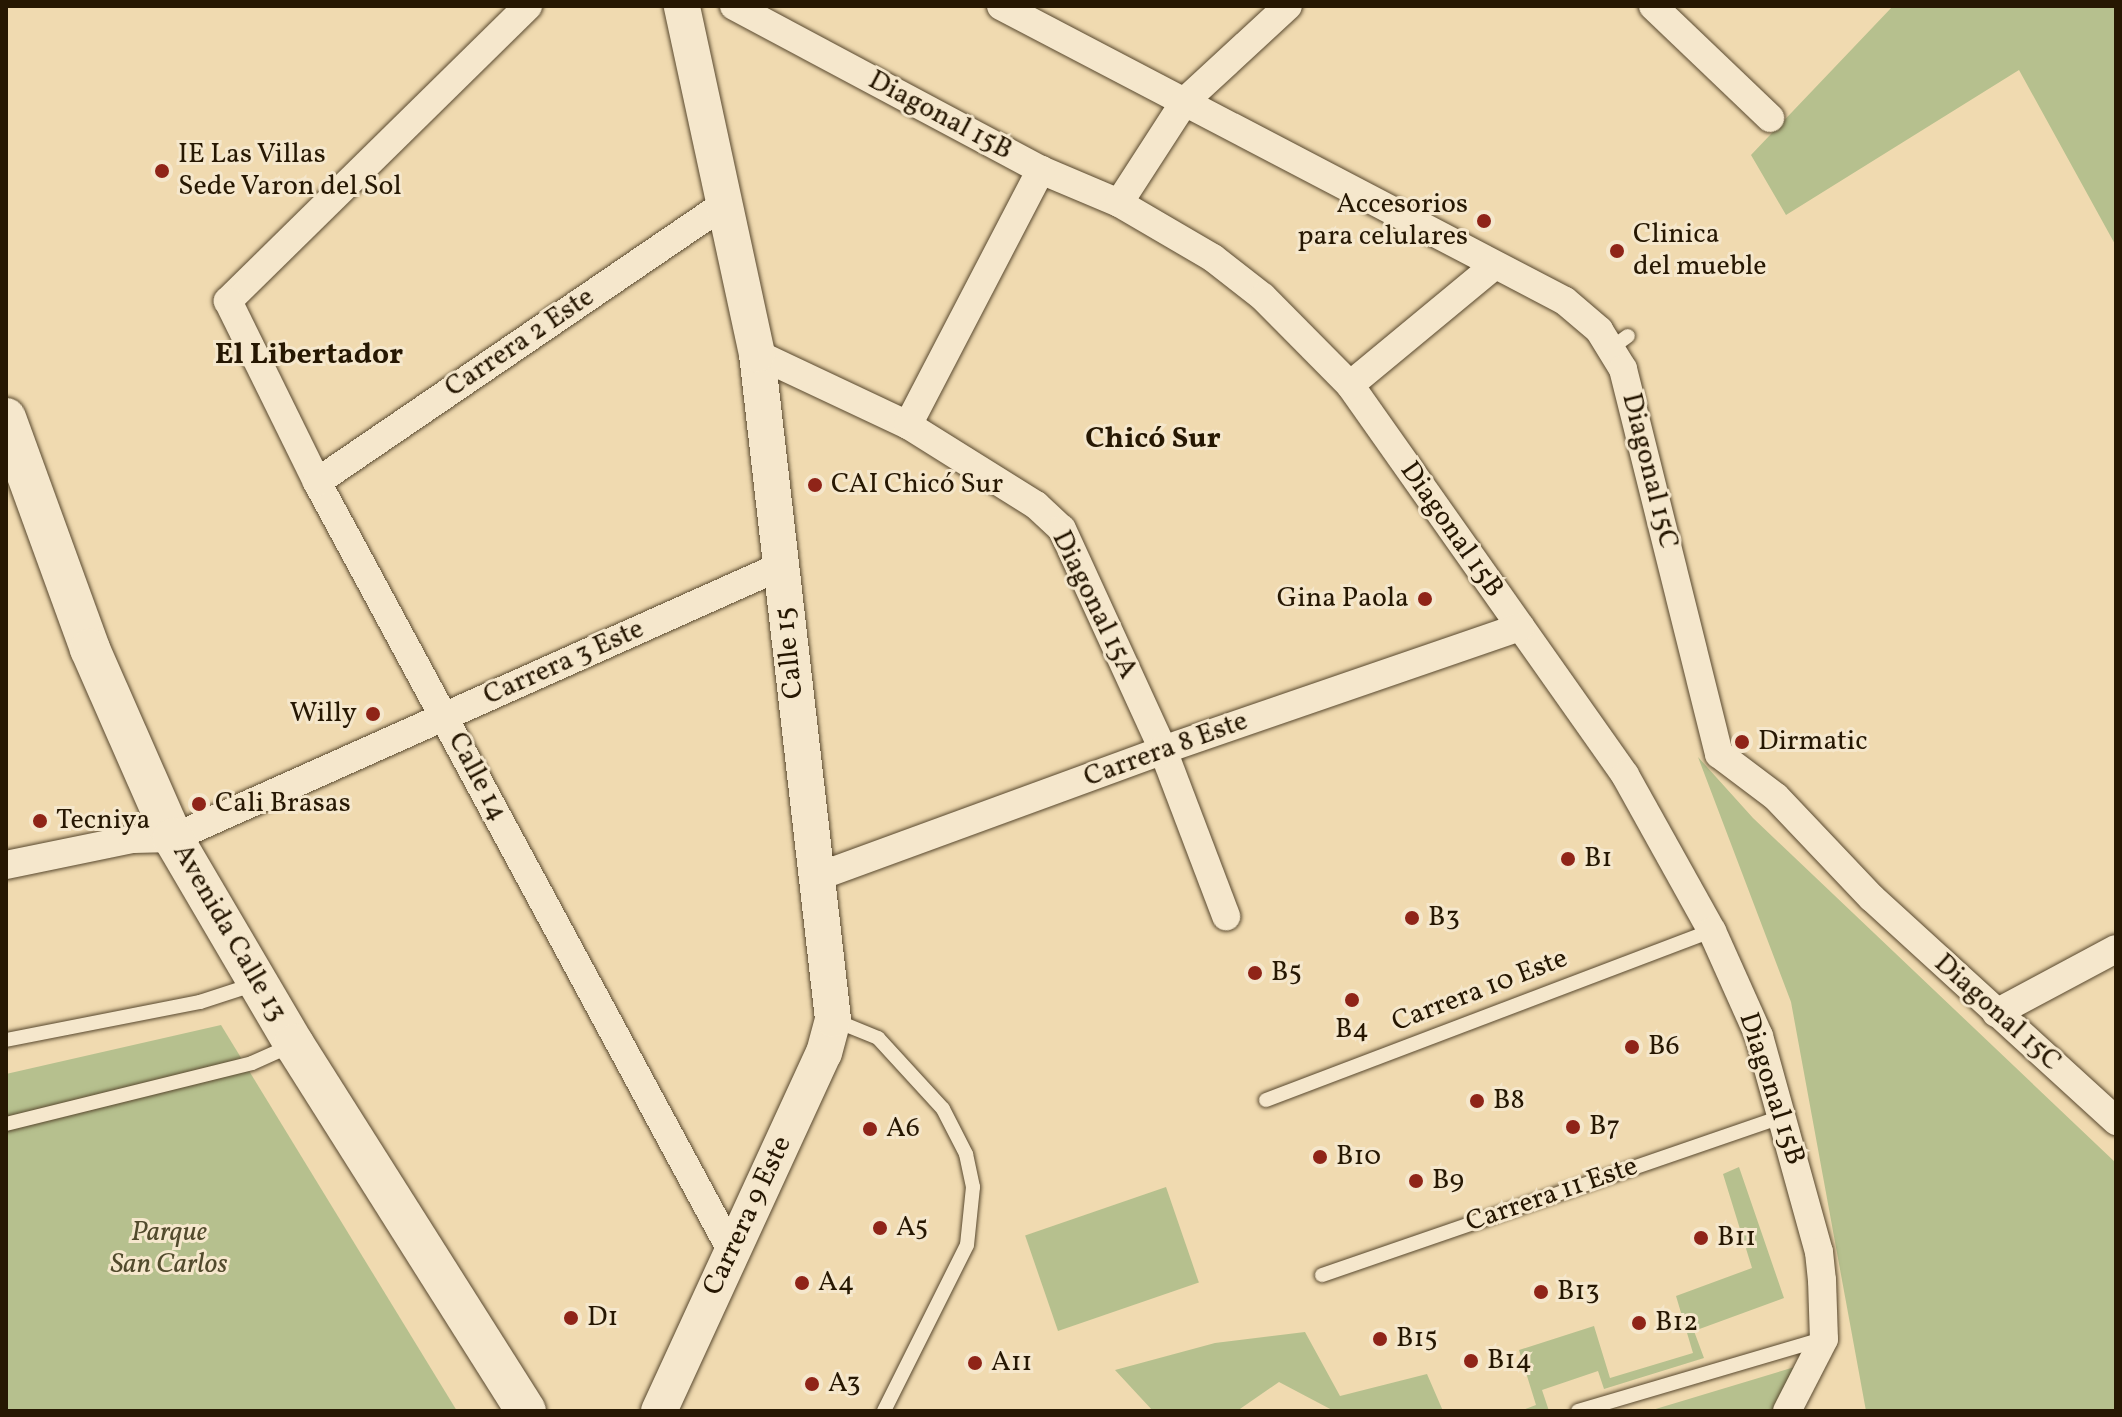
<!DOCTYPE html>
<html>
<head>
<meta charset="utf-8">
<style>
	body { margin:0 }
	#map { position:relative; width:2122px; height:1417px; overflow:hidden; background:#f0dab0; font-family:Vollkorn,serif }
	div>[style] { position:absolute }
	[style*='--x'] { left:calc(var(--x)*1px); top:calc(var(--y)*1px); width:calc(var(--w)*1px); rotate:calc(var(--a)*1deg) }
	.green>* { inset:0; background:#b6c08e; transform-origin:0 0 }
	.roads { filter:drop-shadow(0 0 2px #58482e) drop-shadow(0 0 2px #58482e) }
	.service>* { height:14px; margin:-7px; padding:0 7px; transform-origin:7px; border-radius:7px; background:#f5e7cc }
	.minor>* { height:28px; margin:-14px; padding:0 14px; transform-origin:14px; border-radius:14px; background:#f5e7cc }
	.tertiary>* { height:36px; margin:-18px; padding:0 18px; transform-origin:18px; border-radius:18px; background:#f5e7cc }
	.secondary>* { height:40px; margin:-20px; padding:0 20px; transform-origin:20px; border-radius:20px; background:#f5e7cc }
	.dots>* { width:22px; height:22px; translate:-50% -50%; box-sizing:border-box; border:4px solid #f5e7cc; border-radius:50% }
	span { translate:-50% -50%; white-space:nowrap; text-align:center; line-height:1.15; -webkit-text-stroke:6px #f5e7cc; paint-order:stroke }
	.street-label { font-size:28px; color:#261702 }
	.poi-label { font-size:28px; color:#261702 }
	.left { translate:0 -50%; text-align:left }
	.right { translate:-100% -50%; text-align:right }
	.park-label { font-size:28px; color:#514a2c; font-style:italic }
	.neighbourhood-label { font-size:30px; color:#261702; font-weight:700 }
	.frame { position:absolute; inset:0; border:8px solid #261702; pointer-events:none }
</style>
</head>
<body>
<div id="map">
	<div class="green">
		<i style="clip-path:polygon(1893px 6px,2116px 6px,2116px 246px,2019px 70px,1786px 215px,1751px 155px)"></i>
		<i style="clip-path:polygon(1698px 757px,1753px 818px,2116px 1163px,2116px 1411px,1866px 1411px,1791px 1002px)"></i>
		<i style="clip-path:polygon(221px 1025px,457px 1411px,6px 1411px,6px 1074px)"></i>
		<i style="clip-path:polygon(1739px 1167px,1784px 1298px,1694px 1331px,1704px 1358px,1604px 1389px,1598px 1371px,1542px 1390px,1549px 1411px,1520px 1411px,1536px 1405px,1519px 1350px,1594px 1326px,1610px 1378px,1693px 1353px,1676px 1296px,1752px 1268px,1723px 1174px)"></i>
		<i style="left:1166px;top:1187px;width:101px;height:149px;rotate:71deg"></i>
		<i style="clip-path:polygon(1305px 1332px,1340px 1396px,1427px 1374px,1443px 1411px,1334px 1411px,1279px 1382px,1237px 1411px,1153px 1411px,1115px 1370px,1215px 1343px)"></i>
		<i style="clip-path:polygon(1798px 1366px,1775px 1411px,1649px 1411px)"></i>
	</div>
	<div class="roads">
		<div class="service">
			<i style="--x:1610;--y:349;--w:22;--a:-36"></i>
			<i style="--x:834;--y:1020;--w:48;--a:22.2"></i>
			<i style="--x:878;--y:1038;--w:96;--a:47.5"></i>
			<i style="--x:943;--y:1109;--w:51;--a:62.9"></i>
			<i style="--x:966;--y:1154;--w:34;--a:78"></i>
			<i style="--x:973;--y:1187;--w:58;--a:95.9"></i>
			<i style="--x:967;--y:1245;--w:186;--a:116.6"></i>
			<i style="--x:6;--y:1040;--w:198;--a:-11.1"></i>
			<i style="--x:200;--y:1002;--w:58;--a:-18.1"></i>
			<i style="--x:1266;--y:1100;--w:477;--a:-20.8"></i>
			<i style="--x:6;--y:1124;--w:253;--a:-13.9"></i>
			<i style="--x:252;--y:1063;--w:42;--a:-24.1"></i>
			<i style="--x:1322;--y:1275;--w:488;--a:-19"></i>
			<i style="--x:1578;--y:1411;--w:255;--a:-16.4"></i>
		</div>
		<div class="minor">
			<i style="--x:528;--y:6;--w:421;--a:135.5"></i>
			<i style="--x:228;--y:301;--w:202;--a:63.8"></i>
			<i style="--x:317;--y:482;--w:872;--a:61.67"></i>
			<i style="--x:734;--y:6;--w:348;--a:28.1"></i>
			<i style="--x:1041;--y:170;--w:85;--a:22.9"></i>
			<i style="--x:1119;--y:203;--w:109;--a:30.3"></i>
			<i style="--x:1213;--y:258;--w:63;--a:38"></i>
			<i style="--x:1263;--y:297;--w:124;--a:45.3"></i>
			<i style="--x:1350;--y:385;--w:477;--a:54.8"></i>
			<i style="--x:1625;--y:775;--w:179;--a:60.9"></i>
			<i style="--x:1712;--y:931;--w:115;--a:65.9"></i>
			<i style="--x:1759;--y:1036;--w:224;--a:74.5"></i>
			<i style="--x:1819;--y:1252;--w:28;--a:84"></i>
			<i style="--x:1822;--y:1280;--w:59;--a:88.1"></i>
			<i style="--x:1824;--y:1339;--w:81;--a:117.2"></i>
			<i style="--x:1001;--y:6;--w:636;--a:27.61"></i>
			<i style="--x:1565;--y:301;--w:45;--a:40.5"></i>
			<i style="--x:1599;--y:330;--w:46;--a:58.4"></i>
			<i style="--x:1623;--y:369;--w:397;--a:76"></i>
			<i style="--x:1719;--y:754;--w:71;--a:37"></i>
			<i style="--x:1776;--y:797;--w:139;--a:46.5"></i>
			<i style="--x:1872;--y:898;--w:331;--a:42.4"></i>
			<i style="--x:1653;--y:6;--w:162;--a:43.7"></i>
			<i style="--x:1119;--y:203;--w:121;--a:-57.1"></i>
			<i style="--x:1185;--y:101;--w:140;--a:-42.7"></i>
			<i style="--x:757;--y:354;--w:167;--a:25.2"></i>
			<i style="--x:908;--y:425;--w:151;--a:32"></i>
			<i style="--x:1036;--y:505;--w:35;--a:43"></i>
			<i style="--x:1062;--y:529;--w:243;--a:65.4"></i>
			<i style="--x:1163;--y:750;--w:178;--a:69.2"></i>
			<i style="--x:1350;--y:385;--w:187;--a:-39.6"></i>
			<i style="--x:908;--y:425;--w:288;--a:-62.5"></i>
			<i style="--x:317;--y:482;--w:491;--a:-34.3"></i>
			<i style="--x:6;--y:865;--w:130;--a:-11.6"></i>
			<i style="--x:133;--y:839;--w:40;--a:-1.4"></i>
			<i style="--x:173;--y:838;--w:666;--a:-24.1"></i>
			<i style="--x:814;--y:878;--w:372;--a:-20.1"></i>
			<i style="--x:1163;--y:750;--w:378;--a:-19"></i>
			<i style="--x:1996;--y:1013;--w:136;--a:-28.1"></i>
		</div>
		<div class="tertiary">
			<i style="--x:659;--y:1411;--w:394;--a:-65.3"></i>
			<i style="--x:824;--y:1053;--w:35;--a:-75"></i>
			<i style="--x:833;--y:1019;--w:669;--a:-96.52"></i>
			<i style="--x:757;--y:354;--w:356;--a:-102.2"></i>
		</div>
		<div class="secondary">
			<i style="--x:6;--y:418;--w:246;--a:70"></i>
			<i style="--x:90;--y:649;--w:206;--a:66.3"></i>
			<i style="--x:173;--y:838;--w:239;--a:59.6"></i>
			<i style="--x:294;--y:1044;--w:434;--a:57.7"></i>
		</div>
	</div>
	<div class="dots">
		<i style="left:162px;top:171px;background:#8f2418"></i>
		<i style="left:1484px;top:221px;background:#8f2418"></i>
		<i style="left:1617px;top:251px;background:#8f2418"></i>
		<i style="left:815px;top:485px;background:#8f2418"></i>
		<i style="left:1425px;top:599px;background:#8f2418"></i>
		<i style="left:373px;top:714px;background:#8f2418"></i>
		<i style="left:1742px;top:742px;background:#8f2418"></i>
		<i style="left:199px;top:804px;background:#8f2418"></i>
		<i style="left:40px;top:821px;background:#8f2418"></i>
		<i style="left:1568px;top:859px;background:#8f2418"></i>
		<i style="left:1412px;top:918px;background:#8f2418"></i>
		<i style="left:1255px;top:973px;background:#8f2418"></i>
		<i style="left:1352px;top:1000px;background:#8f2418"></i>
		<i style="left:1632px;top:1047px;background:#8f2418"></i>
		<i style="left:1477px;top:1101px;background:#8f2418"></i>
		<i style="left:1573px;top:1127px;background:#8f2418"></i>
		<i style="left:870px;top:1129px;background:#8f2418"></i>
		<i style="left:1320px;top:1157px;background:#8f2418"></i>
		<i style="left:1416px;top:1181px;background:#8f2418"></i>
		<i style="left:880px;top:1228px;background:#8f2418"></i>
		<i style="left:1701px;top:1238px;background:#8f2418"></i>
		<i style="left:802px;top:1283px;background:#8f2418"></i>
		<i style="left:1541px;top:1292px;background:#8f2418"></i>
		<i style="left:571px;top:1318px;background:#8f2418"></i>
		<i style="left:1639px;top:1323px;background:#8f2418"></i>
		<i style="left:1380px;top:1339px;background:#8f2418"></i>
		<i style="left:1471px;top:1361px;background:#8f2418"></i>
		<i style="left:975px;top:1363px;background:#8f2418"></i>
		<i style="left:812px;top:1384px;background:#8f2418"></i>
	</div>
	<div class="street-label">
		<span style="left:940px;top:116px;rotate:28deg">Diagonal 15B</span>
		<span style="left:520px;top:343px;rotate:-34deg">Carrera 2 Este</span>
		<span style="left:1649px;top:471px;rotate:76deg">Diagonal 15C</span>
		<span style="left:1451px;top:530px;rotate:55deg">Diagonal 15B</span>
		<span style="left:1094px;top:605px;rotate:64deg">Diagonal 15A</span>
		<span style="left:790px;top:653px;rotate:-96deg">Calle 15</span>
		<span style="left:564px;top:663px;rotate:-24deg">Carrera 3 Este</span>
		<span style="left:1166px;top:750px;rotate:-20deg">Carrera 8 Este</span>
		<span style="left:477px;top:777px;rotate:62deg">Calle 14</span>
		<span style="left:229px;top:933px;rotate:60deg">Avenida Calle 13</span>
		<span style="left:1480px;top:991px;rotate:-21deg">Carrera 10 Este</span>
		<span style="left:1997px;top:1013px;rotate:42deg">Diagonal 15C</span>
		<span style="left:1771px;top:1089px;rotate:72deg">Diagonal 15B</span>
		<span style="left:1552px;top:1195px;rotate:-19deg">Carrera 11 Este</span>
		<span style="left:748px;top:1216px;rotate:-65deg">Carrera 9 Este</span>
	</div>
	<div class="poi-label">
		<span class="left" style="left:178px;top:171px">IE Las Villas<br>Sede Varon del Sol</span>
		<span class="right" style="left:1468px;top:221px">Accesorios<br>para celulares</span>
		<span class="left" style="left:1633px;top:251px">Clinica<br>del mueble</span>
		<span class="left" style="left:831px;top:485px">CAI Chicó Sur</span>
		<span class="right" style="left:1409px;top:599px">Gina Paola</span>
		<span class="right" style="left:357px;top:714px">Willy</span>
		<span class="left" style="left:1758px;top:742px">Dirmatic</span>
		<span class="left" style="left:215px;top:804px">Cali Brasas</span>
		<span class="left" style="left:56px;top:821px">Tecniya</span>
		<span class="left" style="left:1584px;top:859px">B1</span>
		<span class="left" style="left:1428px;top:918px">B3</span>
		<span class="left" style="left:1271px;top:973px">B5</span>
		<span style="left:1352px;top:1030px">B4</span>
		<span class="left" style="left:1648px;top:1047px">B6</span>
		<span class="left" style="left:1493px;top:1101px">B8</span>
		<span class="left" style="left:1589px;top:1127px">B7</span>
		<span class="left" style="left:886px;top:1129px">A6</span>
		<span class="left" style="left:1336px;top:1157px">B10</span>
		<span class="left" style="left:1432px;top:1181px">B9</span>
		<span class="left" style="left:896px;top:1228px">A5</span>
		<span class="left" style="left:1717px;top:1238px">B11</span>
		<span class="left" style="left:818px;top:1283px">A4</span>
		<span class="left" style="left:1557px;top:1292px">B13</span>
		<span class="left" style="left:587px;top:1318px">D1</span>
		<span class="left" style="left:1655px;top:1323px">B12</span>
		<span class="left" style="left:1396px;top:1339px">B15</span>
		<span class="left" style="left:1487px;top:1361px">B14</span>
		<span class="left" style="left:991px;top:1363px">A11</span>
		<span class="left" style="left:828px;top:1384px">A3</span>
	</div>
	<div class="park-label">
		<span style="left:169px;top:1249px">Parque<br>San Carlos</span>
	</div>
	<div class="neighbourhood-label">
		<span style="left:309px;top:355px">El Libertador</span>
		<span style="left:1153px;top:439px">Chicó Sur</span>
	</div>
	<div class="frame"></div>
</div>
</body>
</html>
